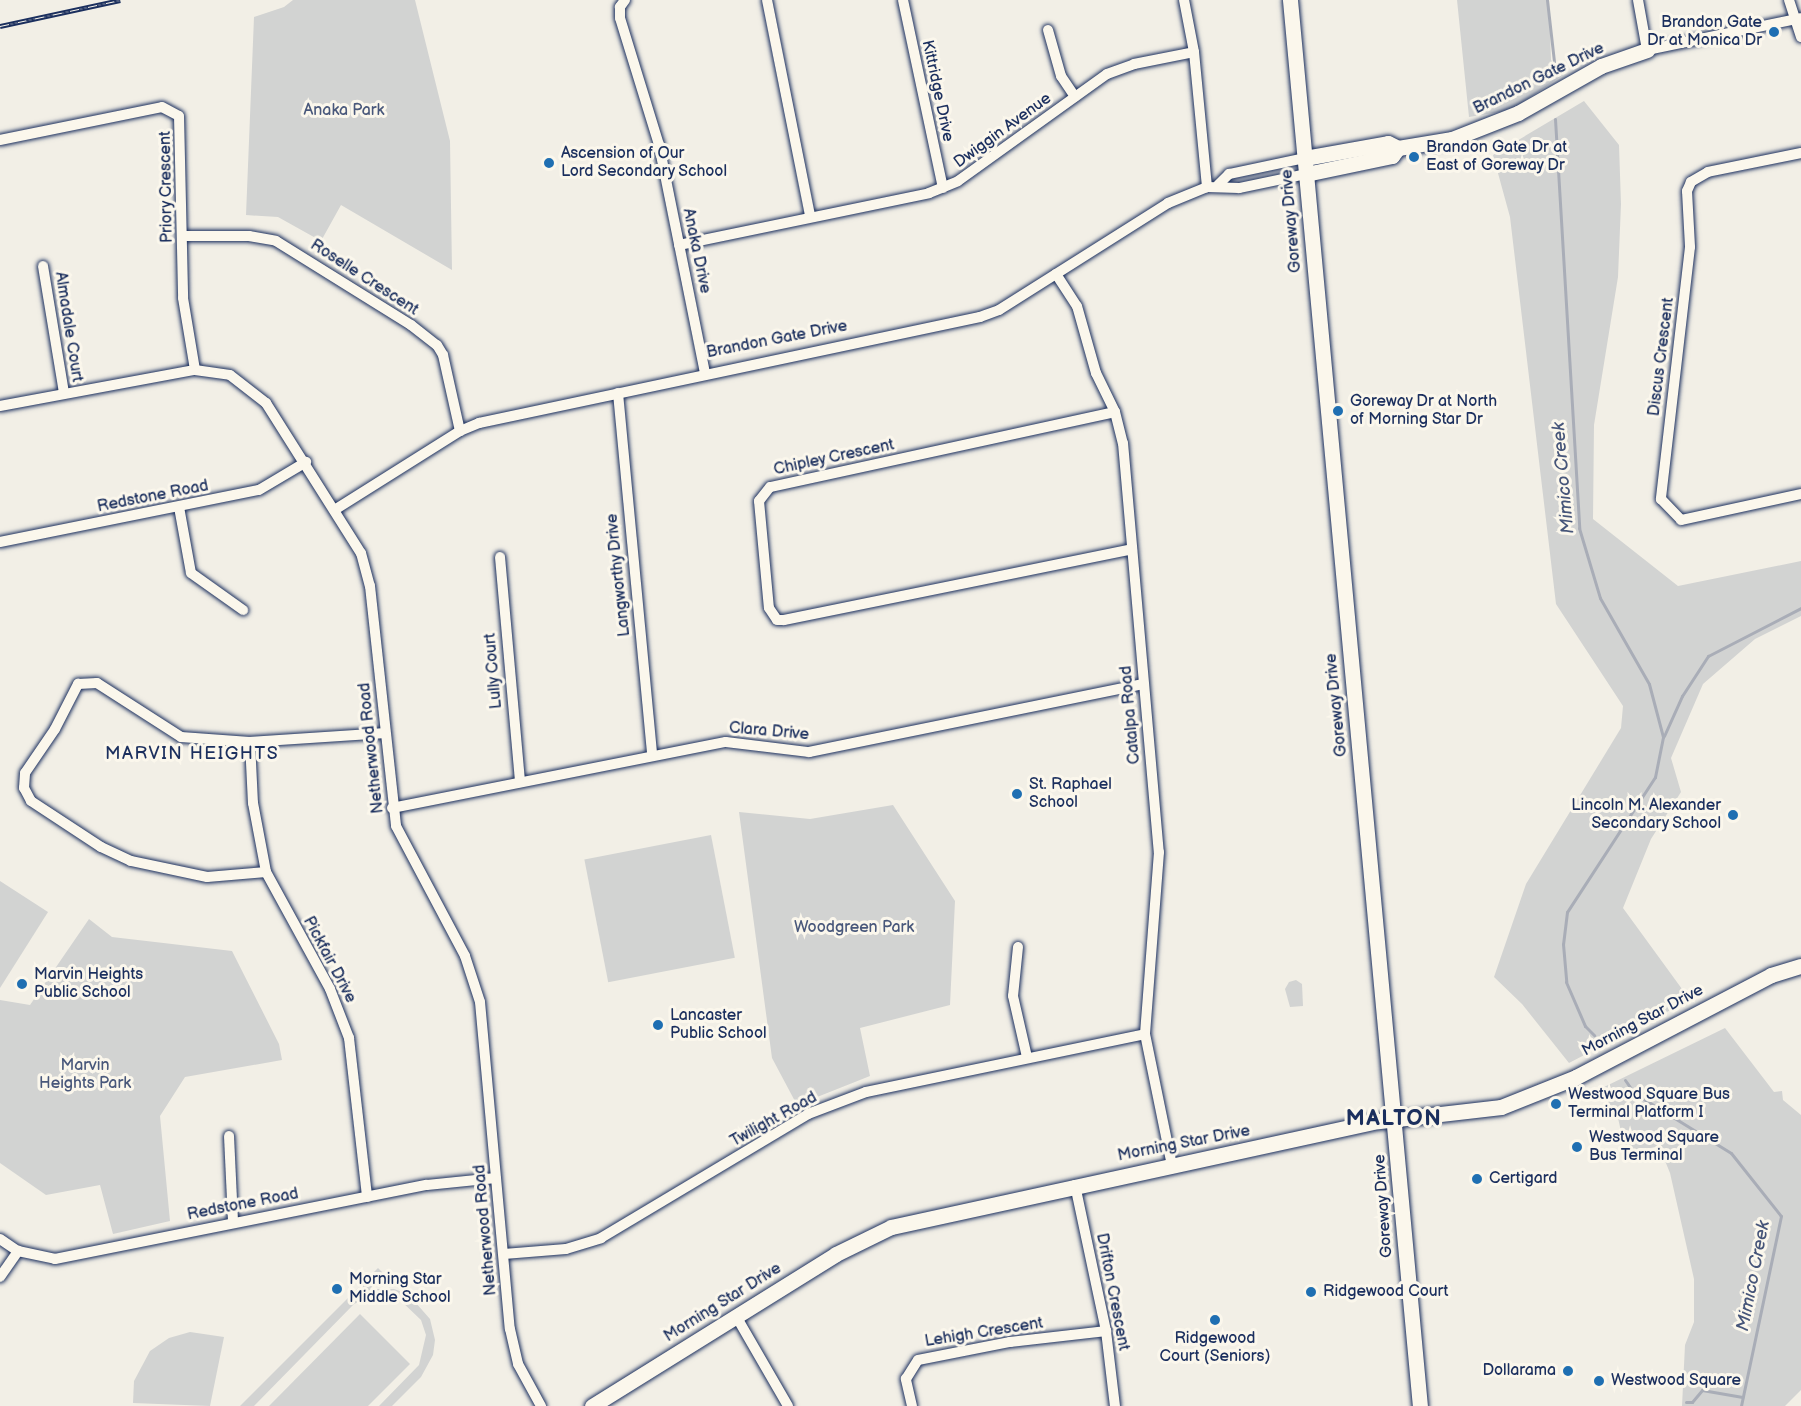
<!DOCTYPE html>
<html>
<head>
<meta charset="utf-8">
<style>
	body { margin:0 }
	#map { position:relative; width:1801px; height:1406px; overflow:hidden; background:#f2efe6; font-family:"Balsamiq Sans",sans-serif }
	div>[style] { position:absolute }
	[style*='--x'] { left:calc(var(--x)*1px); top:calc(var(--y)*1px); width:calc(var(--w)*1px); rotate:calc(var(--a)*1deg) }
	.green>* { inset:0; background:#d2d3d2; transform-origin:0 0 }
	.stream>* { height:3px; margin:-1.5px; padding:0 1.5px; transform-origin:1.5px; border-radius:1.5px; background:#a9adb7 }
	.roads { filter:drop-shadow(0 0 2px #1b2f5e) drop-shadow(0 0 2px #1b2f5e) }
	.street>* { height:10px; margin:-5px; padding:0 5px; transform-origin:5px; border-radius:5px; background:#fbf7ec }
	.secondary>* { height:15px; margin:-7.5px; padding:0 7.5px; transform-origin:7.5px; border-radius:7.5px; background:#fbf7ec }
	.rail>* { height:5px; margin-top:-2.5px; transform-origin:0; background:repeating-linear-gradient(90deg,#fbf7ec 0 9px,#1b2f5e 0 18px); box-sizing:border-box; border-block:2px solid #1b2f5e }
	.dots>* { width:16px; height:16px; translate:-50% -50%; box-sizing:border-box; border:3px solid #fbf7ec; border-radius:50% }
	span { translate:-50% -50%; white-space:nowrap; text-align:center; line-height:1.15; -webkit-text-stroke:6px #fbf7ec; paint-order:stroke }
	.poi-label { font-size:16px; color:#1b2f5e }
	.right { translate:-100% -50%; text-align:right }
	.left { translate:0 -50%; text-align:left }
	.street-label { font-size:16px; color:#1b2f5e }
	.park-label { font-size:16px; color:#49587b }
	.water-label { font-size:18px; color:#465579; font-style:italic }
	.neighbourhood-label { font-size:18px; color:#1b2f5e; letter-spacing:1.5px }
	.district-label { font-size:22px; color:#1b2f5e; font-weight:700; letter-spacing:1.5px }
</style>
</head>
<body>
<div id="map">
	<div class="green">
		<i style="clip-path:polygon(293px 0,415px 0,450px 141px,452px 270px,341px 205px,321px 241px,278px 217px,246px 215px,254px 17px,284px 7px)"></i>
		<i style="clip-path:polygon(1457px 0,1549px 0,1551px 60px,1563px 75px,1511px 110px,1469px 117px)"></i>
		<i style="clip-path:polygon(1584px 101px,1619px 145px,1621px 204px,1618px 277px,1594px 425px,1593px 519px,1678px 586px,1801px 561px,1801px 616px,1755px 639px,1703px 684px,1671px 758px,1681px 792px,1651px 839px,1623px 908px,1690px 1000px,1569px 1063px,1522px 1004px,1494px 977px,1526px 884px,1621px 728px,1623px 706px,1556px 604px,1510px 217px,1493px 155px)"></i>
		<i style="clip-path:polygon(893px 805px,955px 901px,950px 1005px,860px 1028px,870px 1076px,797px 1105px,772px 1058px,739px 812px,810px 819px)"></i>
		<i style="left:711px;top:835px;width:125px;height:129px;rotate:79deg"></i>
		<i style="clip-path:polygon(0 881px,48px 912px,0 988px)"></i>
		<i style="clip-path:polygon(89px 919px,112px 937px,232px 951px,279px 1044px,282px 1060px,185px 1077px,160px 1116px,170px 1221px,113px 1234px,100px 1185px,46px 1195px,0 1163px,0 1000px,30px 1005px)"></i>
		<i style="clip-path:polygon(1296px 980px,1302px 984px,1303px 1006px,1290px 1007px,1285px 989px,1289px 982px)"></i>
		<i style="clip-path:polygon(1725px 1028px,1774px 1092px,1782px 1091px,1783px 1100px,1801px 1115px,1801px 1390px,1785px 1406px,1682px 1406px,1685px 1345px,1694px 1322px,1694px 1279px,1670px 1173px,1659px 1146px,1626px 1154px,1618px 1118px,1598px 1090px)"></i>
		<i style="clip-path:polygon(378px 1268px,384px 1274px,370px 1289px,394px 1289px,408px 1294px,430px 1319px,435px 1340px,433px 1355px,421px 1377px,392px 1406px,379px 1406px,419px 1365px,426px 1335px,421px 1320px,399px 1299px,369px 1297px,354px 1304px,254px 1406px,240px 1406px)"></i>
		<i style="clip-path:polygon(360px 1314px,410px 1364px,368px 1406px,269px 1406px)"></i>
		<i style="clip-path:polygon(190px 1332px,224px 1337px,210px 1406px,133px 1403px,134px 1381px,150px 1351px,169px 1338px)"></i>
	</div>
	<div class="stream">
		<i style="--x:1547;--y:0;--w:70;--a:83.5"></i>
		<i style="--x:1555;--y:119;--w:410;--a:86.6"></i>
		<i style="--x:1579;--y:528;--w:73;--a:73.3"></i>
		<i style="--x:1600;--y:598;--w:99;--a:60.3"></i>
		<i style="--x:1649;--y:684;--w:55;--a:75.2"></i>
		<i style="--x:1663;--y:737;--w:41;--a:101.3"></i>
		<i style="--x:1655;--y:777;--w:161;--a:123.1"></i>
		<i style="--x:1567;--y:912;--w:32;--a:97"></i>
		<i style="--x:1563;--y:944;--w:38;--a:85"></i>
		<i style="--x:1566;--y:982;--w:48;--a:66.6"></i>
		<i style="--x:1585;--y:1026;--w:13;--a:45"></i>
		<i style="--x:1664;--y:736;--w:44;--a:-65.8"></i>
		<i style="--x:1682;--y:696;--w:48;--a:-57"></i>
		<i style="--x:1708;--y:656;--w:105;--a:-27.3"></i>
		<i style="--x:1625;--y:1080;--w:16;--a:55"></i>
		<i style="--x:1634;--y:1093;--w:114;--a:31.7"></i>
		<i style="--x:1731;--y:1153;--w:80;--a:51.6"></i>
		<i style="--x:1781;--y:1216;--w:194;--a:101.9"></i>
		<i style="--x:1686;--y:1402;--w:6;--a:0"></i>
		<i style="--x:1692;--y:1402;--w:16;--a:-50"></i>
		<i style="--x:1702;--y:1390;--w:41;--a:9.9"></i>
	</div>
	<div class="roads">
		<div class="street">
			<i style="--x:625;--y:0;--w:9;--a:126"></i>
			<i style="--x:620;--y:7;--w:11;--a:90"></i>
			<i style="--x:620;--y:18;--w:133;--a:72.9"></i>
			<i style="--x:659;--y:145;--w:233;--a:78.6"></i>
			<i style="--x:767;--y:0;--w:219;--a:78.7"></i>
			<i style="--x:903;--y:0;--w:192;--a:78"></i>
			<i style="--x:1184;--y:0;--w:53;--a:79.1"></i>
			<i style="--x:1194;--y:52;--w:136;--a:84.5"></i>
			<i style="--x:1638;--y:0;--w:51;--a:79.8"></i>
			<i style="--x:1647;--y:50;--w:157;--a:-11.7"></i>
			<i style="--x:1789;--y:0;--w:39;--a:72"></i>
			<i style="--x:1048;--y:30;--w:48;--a:74.2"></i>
			<i style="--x:1061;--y:76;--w:25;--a:56"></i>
			<i style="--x:0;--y:140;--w:165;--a:-11.5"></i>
			<i style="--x:162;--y:107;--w:19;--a:28"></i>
			<i style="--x:179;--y:116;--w:182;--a:88.7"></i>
			<i style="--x:183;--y:298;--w:73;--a:80.5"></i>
			<i style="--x:1801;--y:153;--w:95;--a:168.5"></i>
			<i style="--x:1708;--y:172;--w:20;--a:150"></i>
			<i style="--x:1691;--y:182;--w:10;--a:114"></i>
			<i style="--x:1687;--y:191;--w:56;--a:86.9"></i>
			<i style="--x:1690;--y:247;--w:254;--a:96.6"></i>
			<i style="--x:1661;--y:499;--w:29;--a:46"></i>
			<i style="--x:1681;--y:520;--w:123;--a:-12.2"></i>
			<i style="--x:1218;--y:185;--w:16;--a:-45"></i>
			<i style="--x:1229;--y:174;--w:78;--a:-11.9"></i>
			<i style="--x:184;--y:236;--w:65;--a:0"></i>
			<i style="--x:249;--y:236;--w:27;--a:10"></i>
			<i style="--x:276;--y:241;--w:159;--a:31.9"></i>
			<i style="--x:411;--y:325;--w:33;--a:38"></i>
			<i style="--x:437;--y:345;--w:12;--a:59"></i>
			<i style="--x:443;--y:355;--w:78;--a:77.4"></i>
			<i style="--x:679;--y:245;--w:255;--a:-11.7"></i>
			<i style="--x:929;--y:193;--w:31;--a:-22"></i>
			<i style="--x:958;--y:181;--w:183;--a:-35.7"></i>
			<i style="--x:1107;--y:74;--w:29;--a:-20"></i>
			<i style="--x:1134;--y:64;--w:61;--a:-11.3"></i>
			<i style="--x:43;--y:266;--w:129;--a:80.6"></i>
			<i style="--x:1056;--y:274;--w:38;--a:57"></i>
			<i style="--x:1077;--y:306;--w:70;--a:74.2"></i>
			<i style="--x:1096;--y:373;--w:43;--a:64"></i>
			<i style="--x:1115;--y:412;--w:32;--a:76"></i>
			<i style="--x:1123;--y:443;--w:411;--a:85"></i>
			<i style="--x:1159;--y:852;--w:183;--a:94.4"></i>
			<i style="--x:1145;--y:1034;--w:134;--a:78.4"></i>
			<i style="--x:618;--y:393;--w:363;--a:84.6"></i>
			<i style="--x:0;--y:406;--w:198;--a:-10.5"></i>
			<i style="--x:195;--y:370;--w:35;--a:8"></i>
			<i style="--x:230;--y:375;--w:46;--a:37.9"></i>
			<i style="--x:266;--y:403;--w:178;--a:57.7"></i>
			<i style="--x:361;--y:553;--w:34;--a:75"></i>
			<i style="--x:370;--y:586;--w:241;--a:83.8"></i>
			<i style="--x:396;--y:826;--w:147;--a:62"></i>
			<i style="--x:465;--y:956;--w:48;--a:71.9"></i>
			<i style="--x:480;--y:1002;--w:328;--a:84.8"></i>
			<i style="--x:510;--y:1329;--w:36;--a:77"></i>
			<i style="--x:518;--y:1364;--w:48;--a:61.3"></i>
			<i style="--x:1115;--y:412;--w:353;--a:167.7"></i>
			<i style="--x:770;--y:487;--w:18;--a:128"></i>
			<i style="--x:759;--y:501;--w:107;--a:84.7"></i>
			<i style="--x:769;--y:608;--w:14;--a:56"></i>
			<i style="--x:777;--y:620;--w:7;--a:0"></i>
			<i style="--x:784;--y:620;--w:355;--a:-11.5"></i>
			<i style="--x:179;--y:507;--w:67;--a:79.7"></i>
			<i style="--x:191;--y:573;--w:64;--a:35.4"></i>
			<i style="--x:336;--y:509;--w:146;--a:-32.2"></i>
			<i style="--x:460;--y:431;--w:21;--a:-23"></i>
			<i style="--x:479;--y:423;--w:512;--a:-11.95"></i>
			<i style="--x:980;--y:317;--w:20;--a:-20"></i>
			<i style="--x:999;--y:310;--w:200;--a:-32.3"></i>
			<i style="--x:1168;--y:203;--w:42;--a:-22.3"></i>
			<i style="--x:1207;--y:187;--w:32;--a:2"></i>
			<i style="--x:1239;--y:188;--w:68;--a:-11.8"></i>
			<i style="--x:0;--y:542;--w:264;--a:-11.4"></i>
			<i style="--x:259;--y:490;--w:55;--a:-30.8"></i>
			<i style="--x:500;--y:557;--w:226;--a:84.9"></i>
			<i style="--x:250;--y:742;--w:61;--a:87.2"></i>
			<i style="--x:253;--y:803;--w:70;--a:79.3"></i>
			<i style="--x:266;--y:872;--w:133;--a:61.3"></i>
			<i style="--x:330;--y:989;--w:53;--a:68.8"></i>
			<i style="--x:349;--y:1038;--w:160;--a:83.5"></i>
			<i style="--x:392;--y:808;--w:340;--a:-11.2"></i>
			<i style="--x:726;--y:742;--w:84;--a:6.9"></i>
			<i style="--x:809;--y:752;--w:341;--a:-11.5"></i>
			<i style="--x:266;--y:872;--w:59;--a:175.2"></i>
			<i style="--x:207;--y:877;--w:78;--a:-168.1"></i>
			<i style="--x:131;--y:861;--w:33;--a:-155"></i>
			<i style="--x:101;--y:847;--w:84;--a:-146.7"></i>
			<i style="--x:31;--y:801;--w:15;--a:-118"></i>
			<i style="--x:24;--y:788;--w:15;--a:-86"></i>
			<i style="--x:25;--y:773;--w:53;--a:-55.7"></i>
			<i style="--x:55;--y:729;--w:51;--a:-62.9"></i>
			<i style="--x:78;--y:684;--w:19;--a:-3"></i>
			<i style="--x:97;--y:683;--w:100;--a:32.7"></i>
			<i style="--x:181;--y:737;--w:69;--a:4.1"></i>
			<i style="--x:250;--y:742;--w:135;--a:-3.8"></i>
			<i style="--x:1018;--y:947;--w:49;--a:95.8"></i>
			<i style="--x:1013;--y:996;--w:63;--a:77.1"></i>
			<i style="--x:229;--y:1136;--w:86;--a:87.3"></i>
			<i style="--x:1075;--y:1185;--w:149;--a:78"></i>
			<i style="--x:1106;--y:1331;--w:76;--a:83.2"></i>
			<i style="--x:0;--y:1239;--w:22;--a:34"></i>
			<i style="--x:18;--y:1251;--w:38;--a:12"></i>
			<i style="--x:55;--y:1259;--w:379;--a:-11.3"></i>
			<i style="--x:427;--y:1185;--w:69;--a:-5.8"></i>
			<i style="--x:504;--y:1254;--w:62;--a:-4.6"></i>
			<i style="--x:566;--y:1249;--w:37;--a:-17"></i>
			<i style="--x:601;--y:1238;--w:241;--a:-30.9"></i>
			<i style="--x:808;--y:1114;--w:62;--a:-20.8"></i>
			<i style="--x:866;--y:1092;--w:285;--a:-11.7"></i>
			<i style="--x:0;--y:1277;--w:32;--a:-55"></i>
			<i style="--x:736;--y:1316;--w:104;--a:60"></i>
			<i style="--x:912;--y:1406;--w:28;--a:-103"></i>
			<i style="--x:906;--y:1379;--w:22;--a:-58"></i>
			<i style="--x:918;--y:1360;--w:94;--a:-11.1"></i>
			<i style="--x:1010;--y:1342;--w:97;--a:-6.5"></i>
		</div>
		<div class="secondary">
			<i style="--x:1290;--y:0;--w:1412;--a:84.72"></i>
			<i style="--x:1305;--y:158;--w:84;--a:-10.2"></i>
			<i style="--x:1388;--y:143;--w:11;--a:27"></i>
			<i style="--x:1398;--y:148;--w:55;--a:-9.5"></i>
			<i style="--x:1452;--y:139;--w:71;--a:-21.5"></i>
			<i style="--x:1518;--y:113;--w:95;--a:-29.5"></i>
			<i style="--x:1601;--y:66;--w:49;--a:-19.2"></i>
			<i style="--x:1306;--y:174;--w:88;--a:-11.8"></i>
			<i style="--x:1392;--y:156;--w:10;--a:-53"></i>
			<i style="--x:592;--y:1406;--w:287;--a:-31.9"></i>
			<i style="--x:836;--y:1254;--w:61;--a:-26.1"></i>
			<i style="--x:891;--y:1227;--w:491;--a:-12.3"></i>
			<i style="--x:1371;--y:1122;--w:131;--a:-6.6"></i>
			<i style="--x:1501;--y:1107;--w:81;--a:-21.8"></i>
			<i style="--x:1576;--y:1077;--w:220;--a:-27.6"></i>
			<i style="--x:1771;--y:975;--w:31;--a:-17"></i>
		</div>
	</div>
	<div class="rail">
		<i style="--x:0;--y:26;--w:123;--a:-12.2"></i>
	</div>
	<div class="dots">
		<i style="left:1774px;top:32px;background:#1f6fb2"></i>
		<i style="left:1414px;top:157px;background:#1f6fb2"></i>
		<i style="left:549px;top:163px;background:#1f6fb2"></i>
		<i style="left:1338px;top:411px;background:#1f6fb2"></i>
		<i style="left:1017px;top:794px;background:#1f6fb2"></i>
		<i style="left:1733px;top:815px;background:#1f6fb2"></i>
		<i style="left:22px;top:984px;background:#1f6fb2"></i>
		<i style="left:658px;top:1025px;background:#1f6fb2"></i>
		<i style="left:1556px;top:1104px;background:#1f6fb2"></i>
		<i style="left:1577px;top:1147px;background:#1f6fb2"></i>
		<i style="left:1477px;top:1179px;background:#1f6fb2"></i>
		<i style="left:337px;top:1289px;background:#1f6fb2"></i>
		<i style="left:1311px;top:1292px;background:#1f6fb2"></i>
		<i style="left:1215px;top:1320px;background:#1f6fb2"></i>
		<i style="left:1568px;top:1371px;background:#1f6fb2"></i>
		<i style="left:1599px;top:1381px;background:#1f6fb2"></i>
	</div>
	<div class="poi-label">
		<span class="right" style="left:1762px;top:32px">Brandon Gate<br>Dr at Monica Dr</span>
		<span class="left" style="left:1426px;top:157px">Brandon Gate Dr at<br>East of Goreway Dr</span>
		<span class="left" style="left:561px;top:163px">Ascension of Our<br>Lord Secondary School</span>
		<span class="left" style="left:1350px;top:411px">Goreway Dr at North<br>of Morning Star Dr</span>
		<span class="left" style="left:1029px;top:794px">St. Raphael<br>School</span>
		<span class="right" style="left:1721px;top:815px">Lincoln M. Alexander<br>Secondary School</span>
		<span class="left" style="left:34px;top:984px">Marvin Heights<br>Public School</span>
		<span class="left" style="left:670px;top:1025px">Lancaster<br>Public School</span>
		<span class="left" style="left:1568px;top:1104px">Westwood Square Bus<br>Terminal Platform I</span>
		<span class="left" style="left:1589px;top:1147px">Westwood Square<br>Bus Terminal</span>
		<span class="left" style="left:1489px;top:1179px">Certigard</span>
		<span class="left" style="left:349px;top:1289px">Morning Star<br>Middle School</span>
		<span class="left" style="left:1323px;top:1292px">Ridgewood Court</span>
		<span style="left:1215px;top:1348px">Ridgewood<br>Court (Seniors)</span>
		<span class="right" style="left:1556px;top:1371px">Dollarama</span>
		<span class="left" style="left:1611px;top:1381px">Westwood Square</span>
	</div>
	<div class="street-label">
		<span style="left:1539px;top:79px;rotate:-26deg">Brandon Gate Drive</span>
		<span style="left:937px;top:91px;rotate:78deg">Kittridge Drive</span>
		<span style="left:1003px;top:131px;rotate:-36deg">Dwiggin Avenue</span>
		<span style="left:167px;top:187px;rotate:-91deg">Priory Crescent</span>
		<span style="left:1292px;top:221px;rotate:-95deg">Goreway Drive</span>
		<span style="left:696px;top:251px;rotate:78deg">Anaka Drive</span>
		<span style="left:364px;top:278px;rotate:33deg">Roselle Crescent</span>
		<span style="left:68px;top:327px;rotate:81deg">Almadale Court</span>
		<span style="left:777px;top:340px;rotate:-11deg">Brandon Gate Drive</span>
		<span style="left:1662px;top:357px;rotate:-83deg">Discus Crescent</span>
		<span style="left:834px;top:458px;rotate:-12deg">Chipley Crescent</span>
		<span style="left:153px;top:497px;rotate:-11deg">Redstone Road</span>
		<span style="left:619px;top:575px;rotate:-96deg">Langworthy Drive</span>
		<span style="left:494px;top:671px;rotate:-95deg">Lully Court</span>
		<span style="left:1337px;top:705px;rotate:-96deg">Goreway Drive</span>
		<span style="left:1131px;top:715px;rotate:-95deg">Catalpa Road</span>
		<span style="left:769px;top:732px;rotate:5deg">Clara Drive</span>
		<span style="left:372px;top:748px;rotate:-96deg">Netherwood Road</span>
		<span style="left:329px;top:960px;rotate:62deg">Pickfair Drive</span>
		<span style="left:1643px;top:1021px;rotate:-28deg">Morning Star Drive</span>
		<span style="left:774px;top:1120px;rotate:-29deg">Twilight Road</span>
		<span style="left:1184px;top:1144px;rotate:-11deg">Morning Star Drive</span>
		<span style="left:243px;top:1205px;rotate:-11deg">Redstone Road</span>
		<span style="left:1384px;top:1206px;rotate:-94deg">Goreway Drive</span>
		<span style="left:486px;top:1230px;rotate:-95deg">Netherwood Road</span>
		<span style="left:1112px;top:1292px;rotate:79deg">Drifton Crescent</span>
		<span style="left:723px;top:1303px;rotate:-32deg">Morning Star Drive</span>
		<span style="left:984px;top:1333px;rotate:-9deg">Lehigh Crescent</span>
	</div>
	<div class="park-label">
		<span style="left:344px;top:111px">Anaka Park</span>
		<span style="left:854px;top:928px">Woodgreen Park</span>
		<span style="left:85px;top:1075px">Marvin<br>Heights Park</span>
	</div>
	<div class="water-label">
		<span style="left:1564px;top:478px;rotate:-95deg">Mimico Creek</span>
		<span style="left:1754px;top:1276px;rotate:-79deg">Mimico Creek</span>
	</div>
	<div class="neighbourhood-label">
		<span style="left:192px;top:754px">MARVIN HEIGHTS</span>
	</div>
	<div class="district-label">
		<span style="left:1394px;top:1119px">MALTON</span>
	</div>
</div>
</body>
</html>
